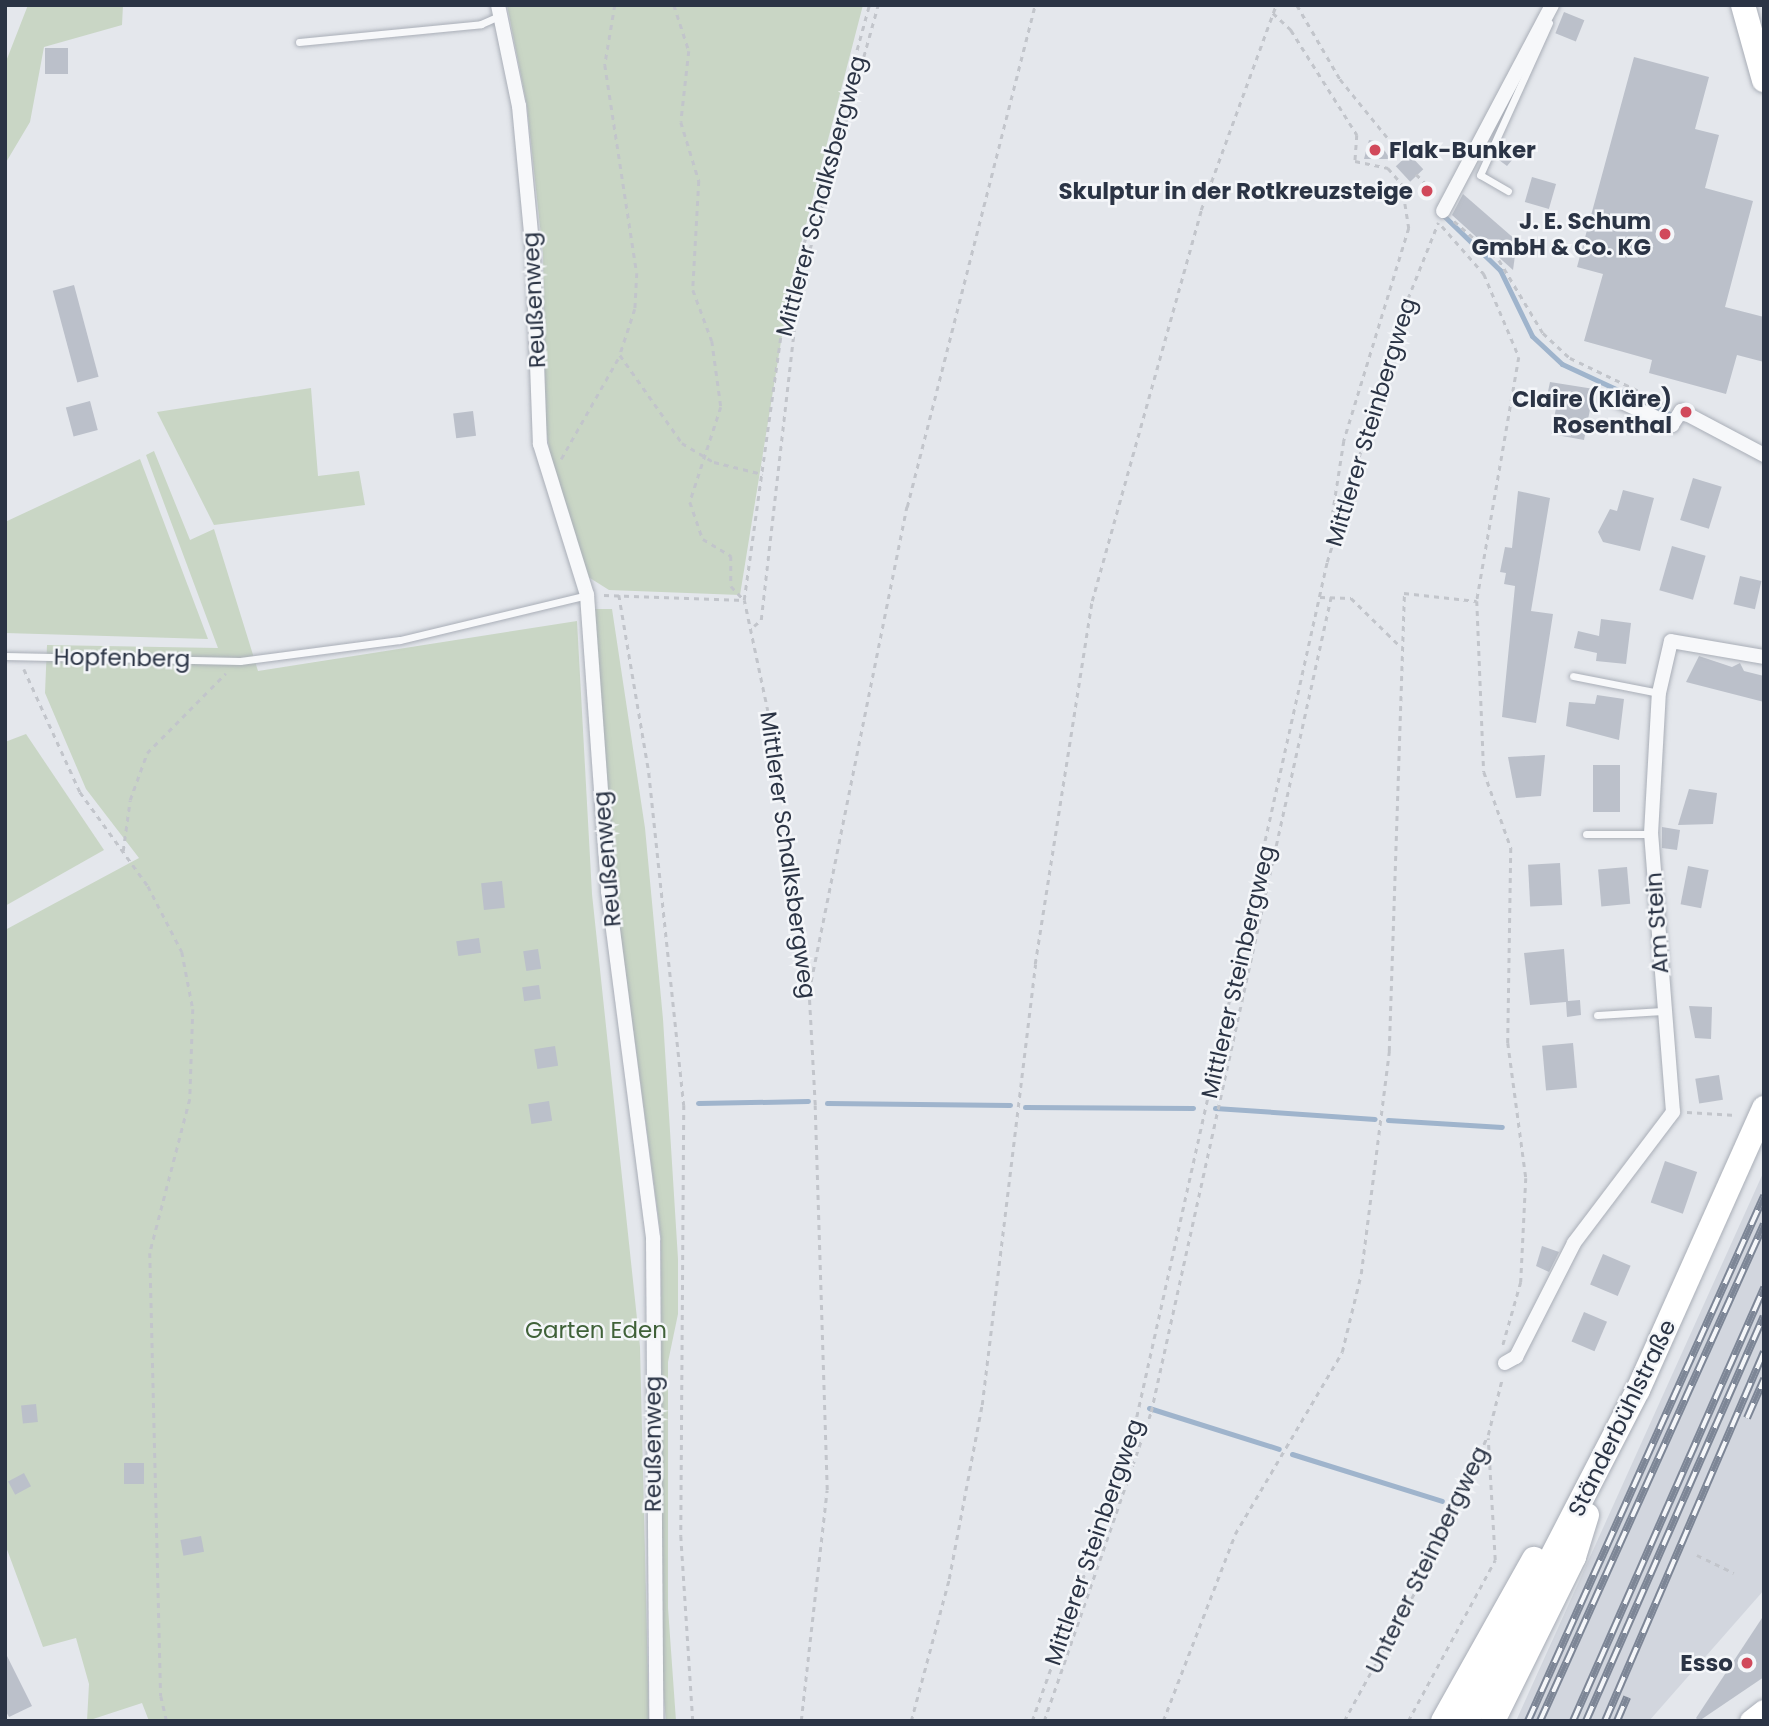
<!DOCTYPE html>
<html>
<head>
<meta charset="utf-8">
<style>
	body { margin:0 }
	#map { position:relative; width:1769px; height:1726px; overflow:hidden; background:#e4e7ec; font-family:Poppins,sans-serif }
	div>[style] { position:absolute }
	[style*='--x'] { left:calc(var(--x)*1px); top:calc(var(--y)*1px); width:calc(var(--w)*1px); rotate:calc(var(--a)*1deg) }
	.built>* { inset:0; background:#d2d6de }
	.green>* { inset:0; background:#c9d6c5 }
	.stream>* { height:5px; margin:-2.5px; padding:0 2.5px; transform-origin:2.5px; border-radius:2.5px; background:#9fb4cc }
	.building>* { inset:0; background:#bbc0ca; transform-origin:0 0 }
	.path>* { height:2.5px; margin-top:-1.25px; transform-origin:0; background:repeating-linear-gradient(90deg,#c2c5cb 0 5px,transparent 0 10px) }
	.roads { filter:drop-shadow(0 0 2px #a9aeb7) drop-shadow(0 0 2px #a9aeb7) }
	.service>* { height:7px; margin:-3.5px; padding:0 3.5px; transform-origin:3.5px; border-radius:3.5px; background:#f7f8fa }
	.minor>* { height:14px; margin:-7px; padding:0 7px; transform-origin:7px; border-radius:7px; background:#f7f8fa }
	.primary>* { height:23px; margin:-11.5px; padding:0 11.5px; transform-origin:11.5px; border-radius:11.5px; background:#fff }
	.trunk>* { height:24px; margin:-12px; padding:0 12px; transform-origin:12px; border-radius:12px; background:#fff }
	.rail>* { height:8px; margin-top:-4px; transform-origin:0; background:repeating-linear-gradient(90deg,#f4f6f9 0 16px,#7d8696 0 32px); box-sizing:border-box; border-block:2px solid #7d8696 }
	.dots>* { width:19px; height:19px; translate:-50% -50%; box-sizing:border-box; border:4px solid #f4f6f9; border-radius:50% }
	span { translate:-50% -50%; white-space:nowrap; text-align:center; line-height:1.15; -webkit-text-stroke:5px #f4f6f9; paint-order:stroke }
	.poi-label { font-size:23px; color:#2b3445; font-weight:700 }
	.left { translate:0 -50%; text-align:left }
	.right { translate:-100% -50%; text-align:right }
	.street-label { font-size:23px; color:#2b3445 }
	.park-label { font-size:23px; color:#3f6138 }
	.frame { position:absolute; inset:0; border:7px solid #2b3445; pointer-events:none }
</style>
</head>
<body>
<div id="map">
	<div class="built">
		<i style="clip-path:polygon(1764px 1171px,1764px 1590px,1649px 1721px,1516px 1721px)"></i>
	</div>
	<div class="green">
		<i style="clip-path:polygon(28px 5px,123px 5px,122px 25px,44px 47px,30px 122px,5px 164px,5px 64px)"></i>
		<i style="clip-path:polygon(507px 5px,863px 5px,790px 286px,740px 595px,609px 590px,582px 573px,555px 485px,546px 428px,543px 254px,527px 106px)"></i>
		<i style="clip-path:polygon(311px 388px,318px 476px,359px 471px,365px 505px,214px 525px,157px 412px)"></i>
		<i style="clip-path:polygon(154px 451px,190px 540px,214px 529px,258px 671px,577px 621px,592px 894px,640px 1347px,649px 1721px,149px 1721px,142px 1703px,87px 1721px,89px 1684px,76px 1638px,43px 1647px,5px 1544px,5px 930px,139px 858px,86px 789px,45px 693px,47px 645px,218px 648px,146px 455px)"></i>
		<i style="clip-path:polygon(140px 459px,208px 639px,5px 633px,5px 522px)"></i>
		<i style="clip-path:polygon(592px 609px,612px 609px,645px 828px,663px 1019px,678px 1259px,678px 1314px,668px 1362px,668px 1608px,676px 1721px,666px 1721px,662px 1678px,661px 1237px,620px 930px)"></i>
		<i style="clip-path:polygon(26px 734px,104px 850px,5px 906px,5px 742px)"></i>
	</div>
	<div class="stream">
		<i style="--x:1444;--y:216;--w:78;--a:44"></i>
		<i style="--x:1500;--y:270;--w:73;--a:64.1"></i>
		<i style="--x:1532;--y:336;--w:41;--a:43"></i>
		<i style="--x:1562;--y:364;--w:126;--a:24.9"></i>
		<i style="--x:698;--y:1103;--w:110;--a:-1"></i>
		<i style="--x:827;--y:1103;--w:183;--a:0.6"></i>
		<i style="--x:1025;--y:1107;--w:168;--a:0.3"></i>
		<i style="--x:1215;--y:1108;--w:160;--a:3.9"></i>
		<i style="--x:1388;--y:1120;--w:114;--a:3.5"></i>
		<i style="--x:1149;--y:1408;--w:136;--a:17.5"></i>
		<i style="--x:1292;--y:1454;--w:157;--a:17.4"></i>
	</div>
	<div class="building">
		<i style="left:1564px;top:12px;width:22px;height:23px;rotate:22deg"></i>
		<i style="left:45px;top:48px;width:23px;height:26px"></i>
		<i style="clip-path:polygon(1634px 57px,1709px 77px,1695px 129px,1719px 135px,1705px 188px,1753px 201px,1725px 307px,1764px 317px,1764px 362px,1737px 355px,1726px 394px,1649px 373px,1652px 360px,1584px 341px,1603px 274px,1577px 267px)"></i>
		<i style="clip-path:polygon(1369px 140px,1379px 142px,1390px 159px,1364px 159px)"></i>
		<i style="clip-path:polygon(1503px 141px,1518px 153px,1507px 166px,1495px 157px)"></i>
		<i style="left:1409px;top:154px;width:21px;height:18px;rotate:47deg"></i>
		<i style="left:1532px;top:177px;width:25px;height:26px;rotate:16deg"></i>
		<i style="clip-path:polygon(1463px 194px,1517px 241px,1513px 270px,1452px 215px)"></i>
		<i style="left:74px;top:285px;width:95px;height:22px;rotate:75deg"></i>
		<i style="clip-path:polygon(1550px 382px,1594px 389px,1584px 440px,1551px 434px,1556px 408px,1545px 406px)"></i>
		<i style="left:90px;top:401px;width:30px;height:25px;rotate:75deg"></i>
		<i style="left:473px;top:411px;width:25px;height:20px;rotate:83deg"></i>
		<i style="left:1693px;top:478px;width:30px;height:44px;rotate:17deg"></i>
		<i style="clip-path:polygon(1623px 490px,1654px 498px,1640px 551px,1603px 542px,1598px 532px,1610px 509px,1617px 511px)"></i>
		<i style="clip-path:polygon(1518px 491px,1550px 498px,1531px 611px,1553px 614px,1536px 723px,1502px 717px,1515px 586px,1504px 584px,1506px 573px,1500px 572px,1505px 547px,1512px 548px)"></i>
		<i style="left:1672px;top:546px;width:35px;height:46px;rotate:16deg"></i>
		<i style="left:1740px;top:576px;width:22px;height:29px;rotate:13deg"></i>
		<i style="clip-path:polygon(1601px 619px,1631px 623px,1626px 664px,1596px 661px,1597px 653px,1574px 648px,1578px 631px,1599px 636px)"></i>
		<i style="clip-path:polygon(1699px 656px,1732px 667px,1740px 663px,1744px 671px,1764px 676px,1764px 702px,1686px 682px)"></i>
		<i style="clip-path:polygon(1597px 695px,1624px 699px,1619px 740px,1566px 726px,1569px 702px,1595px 704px)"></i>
		<i style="clip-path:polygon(1545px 755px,1541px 796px,1516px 798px,1508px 757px)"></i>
		<i style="left:1593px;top:765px;width:27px;height:47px"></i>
		<i style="clip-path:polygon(1689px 789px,1717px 793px,1713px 824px,1678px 825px)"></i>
		<i style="clip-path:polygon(1662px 827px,1680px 830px,1677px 850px,1662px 848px)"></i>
		<i style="left:1560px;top:863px;width:42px;height:32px;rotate:87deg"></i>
		<i style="left:1688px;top:866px;width:21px;height:39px;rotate:11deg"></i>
		<i style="left:1627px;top:867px;width:37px;height:29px;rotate:85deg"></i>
		<i style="left:502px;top:881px;width:27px;height:21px;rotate:84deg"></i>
		<i style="left:479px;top:938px;width:15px;height:23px;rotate:82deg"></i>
		<i style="left:538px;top:949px;width:20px;height:15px;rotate:81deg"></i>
		<i style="clip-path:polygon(1564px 949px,1568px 1001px,1580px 1000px,1581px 1015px,1567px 1017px,1566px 1002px,1530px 1005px,1524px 953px)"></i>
		<i style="left:539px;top:985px;width:14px;height:17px;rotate:82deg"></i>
		<i style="clip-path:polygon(1689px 1006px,1712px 1007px,1711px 1039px,1695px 1038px)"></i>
		<i style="left:1573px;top:1043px;width:45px;height:31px;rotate:85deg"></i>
		<i style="left:555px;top:1046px;width:20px;height:21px;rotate:81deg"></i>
		<i style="left:1719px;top:1075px;width:25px;height:24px;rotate:81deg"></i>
		<i style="left:549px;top:1101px;width:20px;height:21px;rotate:81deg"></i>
		<i style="left:1665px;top:1161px;width:34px;height:44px;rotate:19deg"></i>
		<i style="clip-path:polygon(1542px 1246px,1559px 1252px,1549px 1272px,1536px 1266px)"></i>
		<i style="left:1603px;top:1254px;width:30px;height:33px;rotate:23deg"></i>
		<i style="left:1584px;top:1312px;width:25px;height:32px;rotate:23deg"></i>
		<i style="left:36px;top:1404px;width:18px;height:15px;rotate:84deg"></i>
		<i style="left:124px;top:1463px;width:20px;height:21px"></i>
		<i style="left:24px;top:1473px;width:15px;height:18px;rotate:62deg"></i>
		<i style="left:201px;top:1536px;width:16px;height:21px;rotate:79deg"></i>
		<i style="clip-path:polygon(1764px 1615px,1764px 1677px,1699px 1721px,1696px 1718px)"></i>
		<i style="clip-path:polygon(5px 1652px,32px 1706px,9px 1717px,5px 1710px)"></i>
	</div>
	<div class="path">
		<i style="--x:615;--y:5;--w:61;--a:99.5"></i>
		<i style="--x:605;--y:65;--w:210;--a:81.3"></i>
		<i style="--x:637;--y:273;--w:36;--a:93"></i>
		<i style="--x:635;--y:309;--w:48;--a:108.1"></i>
		<i style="--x:620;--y:355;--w:108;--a:54.8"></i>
		<i style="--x:682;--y:443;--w:37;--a:31"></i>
		<i style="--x:714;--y:462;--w:50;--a:13.8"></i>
		<i style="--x:674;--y:5;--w:48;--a:71.9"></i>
		<i style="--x:689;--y:51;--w:71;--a:96.4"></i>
		<i style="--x:681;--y:122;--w:62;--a:73"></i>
		<i style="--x:699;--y:181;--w:109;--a:93.2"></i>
		<i style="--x:693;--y:290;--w:54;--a:69.6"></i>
		<i style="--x:712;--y:341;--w:67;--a:82.2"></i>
		<i style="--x:721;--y:407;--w:100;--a:108.1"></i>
		<i style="--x:690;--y:502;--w:39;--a:71"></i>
		<i style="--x:703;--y:539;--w:33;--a:31"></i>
		<i style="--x:731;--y:556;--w:30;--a:90"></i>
		<i style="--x:731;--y:586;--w:19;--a:47"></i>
		<i style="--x:1297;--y:5;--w:86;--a:59.8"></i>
		<i style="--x:1340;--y:79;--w:102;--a:51"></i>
		<i style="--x:1273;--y:13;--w:25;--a:43"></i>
		<i style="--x:1291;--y:30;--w:124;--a:57.8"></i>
		<i style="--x:1357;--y:135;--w:26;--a:94"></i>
		<i style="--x:1355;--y:161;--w:34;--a:12"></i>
		<i style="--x:1388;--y:168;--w:21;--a:49"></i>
		<i style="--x:1402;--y:184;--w:45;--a:81"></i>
		<i style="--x:1409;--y:228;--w:223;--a:107"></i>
		<i style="--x:1344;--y:441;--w:72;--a:98.8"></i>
		<i style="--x:1333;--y:512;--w:11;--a:49"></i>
		<i style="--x:1416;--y:174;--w:28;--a:45"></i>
		<i style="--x:1454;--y:221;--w:60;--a:40.9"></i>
		<i style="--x:1499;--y:260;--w:85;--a:58.9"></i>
		<i style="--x:1543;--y:333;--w:37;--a:43"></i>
		<i style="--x:1570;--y:358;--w:109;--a:25.6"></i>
		<i style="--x:1442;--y:226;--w:64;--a:48.8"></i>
		<i style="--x:1484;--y:274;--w:90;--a:67.1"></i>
		<i style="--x:1519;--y:357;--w:248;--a:99.8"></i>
		<i style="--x:1477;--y:601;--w:171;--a:87.7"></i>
		<i style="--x:1484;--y:772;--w:81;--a:70.4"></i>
		<i style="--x:1511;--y:848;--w:195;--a:90.9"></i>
		<i style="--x:1508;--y:1043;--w:136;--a:82.4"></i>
		<i style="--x:1526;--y:1178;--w:104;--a:92.8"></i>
		<i style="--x:1521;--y:1282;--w:66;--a:105.9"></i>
		<i style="--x:561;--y:459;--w:120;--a:-60.4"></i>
		<i style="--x:604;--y:595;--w:140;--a:2"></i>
		<i style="--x:619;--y:595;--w:181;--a:80.4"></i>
		<i style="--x:649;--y:773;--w:334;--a:84"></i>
		<i style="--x:684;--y:1105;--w:431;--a:90.4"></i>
		<i style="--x:681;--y:1536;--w:185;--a:86.3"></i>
		<i style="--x:1320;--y:597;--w:31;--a:2"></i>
		<i style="--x:1351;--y:598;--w:69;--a:44.4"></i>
		<i style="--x:754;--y:626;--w:9;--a:-41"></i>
		<i style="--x:761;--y:620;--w:334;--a:-83.5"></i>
		<i style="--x:799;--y:288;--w:294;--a:-74.4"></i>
		<i style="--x:24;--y:669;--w:135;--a:65.5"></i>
		<i style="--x:80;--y:792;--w:116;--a:54.1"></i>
		<i style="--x:148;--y:886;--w:74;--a:62.7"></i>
		<i style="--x:182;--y:952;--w:58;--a:79.1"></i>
		<i style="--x:193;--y:1009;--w:90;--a:91.9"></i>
		<i style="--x:190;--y:1099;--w:159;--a:104.6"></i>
		<i style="--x:150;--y:1253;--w:443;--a:88.6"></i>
		<i style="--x:161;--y:1696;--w:26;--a:77"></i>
		<i style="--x:123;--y:851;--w:51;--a:-82.2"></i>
		<i style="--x:130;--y:800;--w:50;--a:-70.1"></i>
		<i style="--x:147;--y:753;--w:112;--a:-45.4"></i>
		<i style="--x:809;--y:991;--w:494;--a:-78.6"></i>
		<i style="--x:907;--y:507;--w:518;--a:-75.7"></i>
		<i style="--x:1687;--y:1112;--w:49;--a:3.5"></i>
		<i style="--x:1697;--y:1555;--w:41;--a:25.9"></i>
		<i style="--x:801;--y:1721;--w:232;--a:-83.6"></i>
		<i style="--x:827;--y:1490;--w:385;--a:-91.8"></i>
		<i style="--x:815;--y:1105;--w:111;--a:-93.1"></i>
		<i style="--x:809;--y:994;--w:255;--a:-97.9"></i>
		<i style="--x:774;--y:741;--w:144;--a:-102"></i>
		<i style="--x:744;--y:600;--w:283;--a:-82.1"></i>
		<i style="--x:783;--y:320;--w:327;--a:-74.7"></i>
		<i style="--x:911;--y:1721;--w:147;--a:-75"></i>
		<i style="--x:949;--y:1579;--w:177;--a:-79.3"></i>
		<i style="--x:982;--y:1405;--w:444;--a:-83.1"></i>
		<i style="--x:1035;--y:964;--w:367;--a:-81.1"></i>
		<i style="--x:1092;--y:601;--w:406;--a:-74.4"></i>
		<i style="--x:1201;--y:210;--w:218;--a:-69.9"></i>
		<i style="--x:1032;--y:1721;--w:292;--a:-70.4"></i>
		<i style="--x:1130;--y:1446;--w:906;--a:-77.44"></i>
		<i style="--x:1327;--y:562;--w:265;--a:-73.1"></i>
		<i style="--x:1404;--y:308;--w:92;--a:-68.2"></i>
		<i style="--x:1044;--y:1721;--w:327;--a:-70.9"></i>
		<i style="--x:1151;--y:1412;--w:835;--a:-77.55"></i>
		<i style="--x:1163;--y:1721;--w:200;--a:-68.9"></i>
		<i style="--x:1235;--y:1534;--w:211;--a:-59.5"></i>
		<i style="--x:1342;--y:1352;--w:80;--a:-76.3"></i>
		<i style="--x:1361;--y:1274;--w:225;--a:-82.8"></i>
		<i style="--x:1389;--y:1051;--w:458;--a:-88.1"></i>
		<i style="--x:1404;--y:593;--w:73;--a:6.3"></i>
		<i style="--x:1344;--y:1721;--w:170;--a:-61.2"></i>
		<i style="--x:1426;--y:1572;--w:150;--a:-65.7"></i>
		<i style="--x:1488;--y:1435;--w:58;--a:-76"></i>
		<i style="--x:1408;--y:1721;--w:183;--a:-61.6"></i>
		<i style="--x:1495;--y:1560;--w:122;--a:-93.3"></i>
	</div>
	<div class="roads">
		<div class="service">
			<i style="--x:299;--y:42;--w:183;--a:-5.6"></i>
			<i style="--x:481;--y:24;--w:20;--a:-24"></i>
			<i style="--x:1508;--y:191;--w:32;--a:-150"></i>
			<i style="--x:1480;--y:175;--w:167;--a:-65.6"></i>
			<i style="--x:5;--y:656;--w:235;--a:1.2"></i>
			<i style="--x:240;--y:661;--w:161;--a:-7.5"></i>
			<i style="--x:400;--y:640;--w:192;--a:-13.5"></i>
			<i style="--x:1573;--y:676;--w:88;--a:11.2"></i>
			<i style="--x:1586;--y:834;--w:65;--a:0"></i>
			<i style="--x:1597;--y:1015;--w:66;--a:-3.5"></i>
		</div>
		<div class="minor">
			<i style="--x:498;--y:5;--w:103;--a:78.3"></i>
			<i style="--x:519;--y:106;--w:150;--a:84.6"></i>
			<i style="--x:533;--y:255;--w:189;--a:87.9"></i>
			<i style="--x:540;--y:444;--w:158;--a:72.7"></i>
			<i style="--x:587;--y:595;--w:297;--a:85.9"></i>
			<i style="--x:608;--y:891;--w:350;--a:82.6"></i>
			<i style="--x:653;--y:1238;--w:483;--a:89.6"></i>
			<i style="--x:1443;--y:211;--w:233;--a:-62.1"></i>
			<i style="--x:1615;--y:399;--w:63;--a:24.5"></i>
			<i style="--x:1672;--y:425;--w:17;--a:-57"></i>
			<i style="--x:1681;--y:411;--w:94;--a:27.9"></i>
			<i style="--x:1505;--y:1363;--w:13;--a:-29"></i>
			<i style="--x:1516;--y:1357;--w:128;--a:-63"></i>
			<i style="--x:1574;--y:1243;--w:164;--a:-52.9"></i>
			<i style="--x:1673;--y:1112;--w:279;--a:-94.5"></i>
			<i style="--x:1651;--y:834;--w:141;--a:-86.8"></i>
			<i style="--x:1659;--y:693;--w:53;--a:-77"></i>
			<i style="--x:1671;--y:641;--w:94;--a:9.8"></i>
		</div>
		<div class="primary">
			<i style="--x:1751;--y:1721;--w:16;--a:-38"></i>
		</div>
		<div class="trunk">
			<i style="--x:1743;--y:5;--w:78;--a:74.4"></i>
			<i style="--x:1443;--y:1721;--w:186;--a:-60.7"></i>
			<i style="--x:1467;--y:1721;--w:373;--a:-62.7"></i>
			<i style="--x:1638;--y:1390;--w:309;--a:-65.9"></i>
			<i style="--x:1493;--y:1721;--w:183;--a:-63.7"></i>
			<i style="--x:1574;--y:1557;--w:44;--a:-72.8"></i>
		</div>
	</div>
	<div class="rail">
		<i style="--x:1747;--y:1418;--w:43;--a:-66.4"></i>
		<i style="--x:1528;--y:1721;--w:576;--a:-65.79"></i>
		<i style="--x:1540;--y:1721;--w:545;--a:-65.74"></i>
		<i style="--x:1573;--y:1721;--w:474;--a:-66.2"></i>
		<i style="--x:1586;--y:1721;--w:442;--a:-66.3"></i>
		<i style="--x:1605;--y:1721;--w:402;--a:-66.7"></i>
		<i style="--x:1617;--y:1721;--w:26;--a:-67"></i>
	</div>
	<div class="dots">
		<i style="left:1375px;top:150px;background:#d1495b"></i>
		<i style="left:1427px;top:191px;background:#d1495b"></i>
		<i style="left:1665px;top:234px;background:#d1495b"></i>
		<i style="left:1686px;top:412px;background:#d1495b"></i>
		<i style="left:1747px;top:1663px;background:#d1495b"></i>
	</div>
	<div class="poi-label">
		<span class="left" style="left:1389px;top:150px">Flak-Bunker</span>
		<span class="right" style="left:1413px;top:191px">Skulptur in der Rotkreuzsteige</span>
		<span class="right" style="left:1651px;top:234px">J. E. Schum<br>GmbH &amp; Co. KG</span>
		<span class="right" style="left:1672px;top:412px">Claire (Kläre)<br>Rosenthal</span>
		<span class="right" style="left:1733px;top:1663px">Esso</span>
	</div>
	<div class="street-label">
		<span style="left:821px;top:196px;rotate:-75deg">Mittlerer Schalksbergweg</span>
		<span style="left:534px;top:300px;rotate:-93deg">Reußenweg</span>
		<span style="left:1371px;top:422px;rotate:-73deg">Mittlerer Steinbergweg</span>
		<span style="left:122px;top:658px;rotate:1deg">Hopfenberg</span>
		<span style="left:788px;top:855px;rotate:82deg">Mittlerer Schalksbergweg</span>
		<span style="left:607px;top:859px;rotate:-95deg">Reußenweg</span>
		<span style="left:1657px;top:923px;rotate:-94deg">Am Stein</span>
		<span style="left:1238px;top:972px;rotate:-77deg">Mittlerer Steinbergweg</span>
		<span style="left:1622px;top:1418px;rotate:-64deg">Ständerbühlstraße</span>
		<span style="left:653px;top:1444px;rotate:-90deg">Reußenweg</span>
		<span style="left:1094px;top:1542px;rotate:-71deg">Mittlerer Steinbergweg</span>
		<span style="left:1427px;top:1560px;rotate:-64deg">Unterer Steinbergweg</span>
	</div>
	<div class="park-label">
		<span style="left:596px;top:1330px">Garten Eden</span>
	</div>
	<div class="frame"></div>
</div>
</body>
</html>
